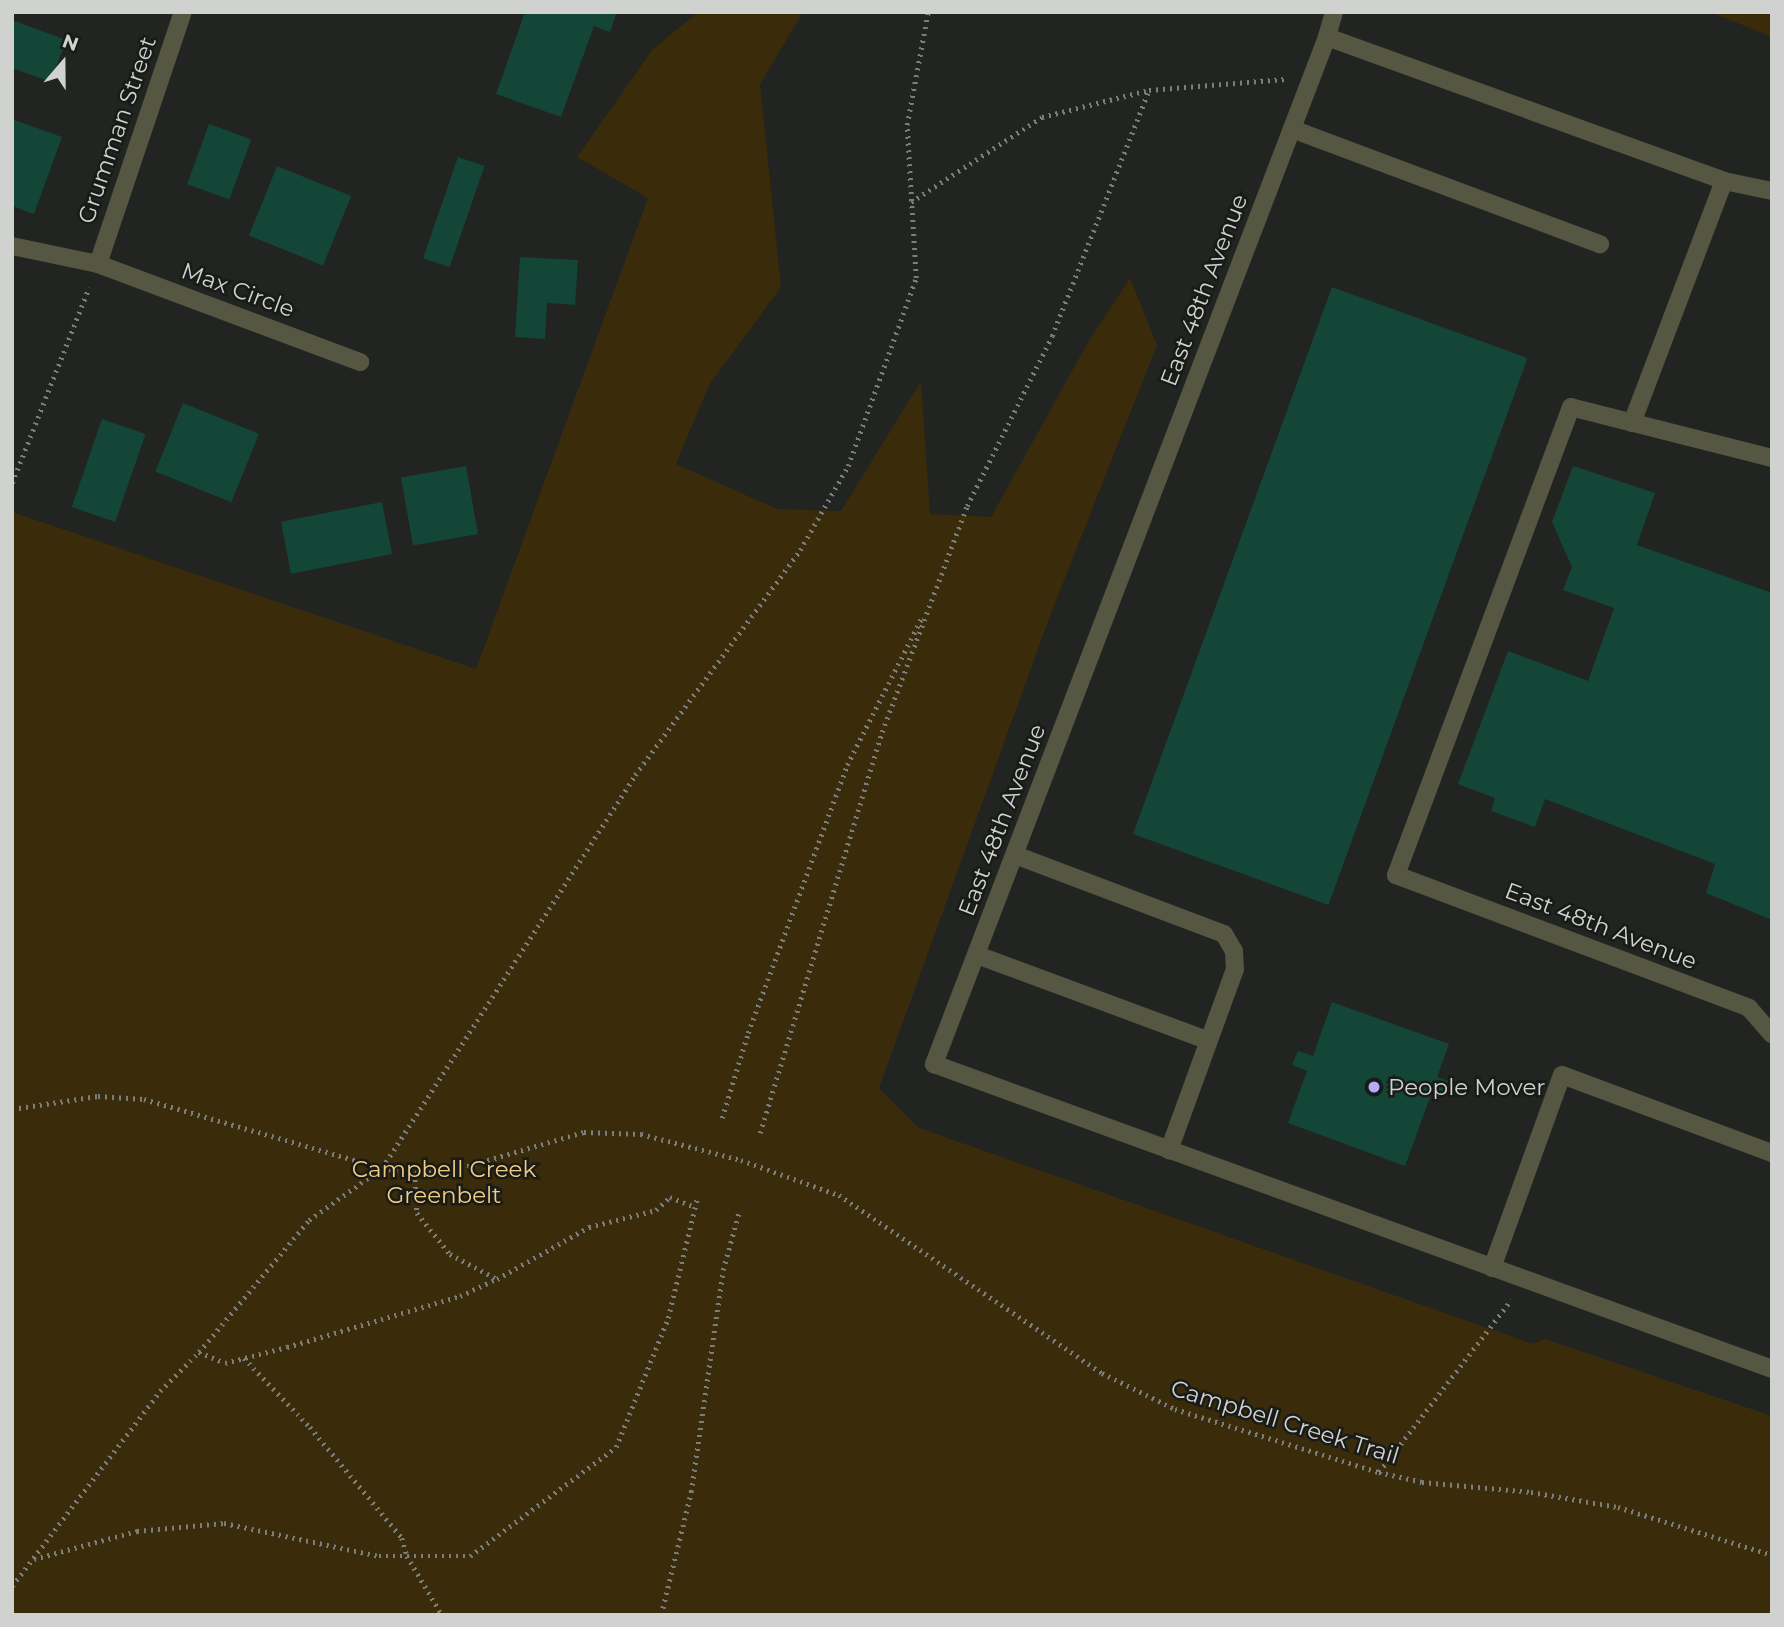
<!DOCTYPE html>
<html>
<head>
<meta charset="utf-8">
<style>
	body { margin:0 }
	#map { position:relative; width:1784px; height:1627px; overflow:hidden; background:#212421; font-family:Montserrat,sans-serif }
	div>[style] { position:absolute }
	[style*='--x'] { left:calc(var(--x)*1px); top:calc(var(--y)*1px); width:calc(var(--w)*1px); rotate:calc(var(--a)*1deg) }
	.green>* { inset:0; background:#3a2b0a }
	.building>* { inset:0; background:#144638; transform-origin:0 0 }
	.path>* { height:4.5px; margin-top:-2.25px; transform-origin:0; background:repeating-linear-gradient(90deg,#7c7e7c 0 2px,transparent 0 7px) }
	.minor>* { height:18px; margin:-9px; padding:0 9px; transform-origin:9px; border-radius:9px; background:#555742 }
	.dots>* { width:19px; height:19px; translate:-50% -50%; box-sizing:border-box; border:4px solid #181b18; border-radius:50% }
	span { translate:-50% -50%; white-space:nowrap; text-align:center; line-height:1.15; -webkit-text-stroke:5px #181b18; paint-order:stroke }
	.street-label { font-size:23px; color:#d0d2d0 }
	.poi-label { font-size:23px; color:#d0d2d0 }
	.left { translate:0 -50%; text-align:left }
	.park-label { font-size:23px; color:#f2cc81 }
	.frame { position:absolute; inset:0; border:14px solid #d0d2d0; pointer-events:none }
	.north { position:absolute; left:28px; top:28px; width:70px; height:70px; -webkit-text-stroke:5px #181b18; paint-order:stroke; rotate:20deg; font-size:19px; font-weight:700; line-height:28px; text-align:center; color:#d0d2d0 }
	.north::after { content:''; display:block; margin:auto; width:24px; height:32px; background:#d0d2d0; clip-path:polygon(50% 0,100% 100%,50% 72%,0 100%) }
</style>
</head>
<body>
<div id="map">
	<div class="green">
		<i style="clip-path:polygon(698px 12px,803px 12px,760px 84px,781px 287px,709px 385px,676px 464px,777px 509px,841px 511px,921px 381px,930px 514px,991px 517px,1088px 342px,1130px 278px,1157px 345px,1050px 616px,879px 1088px,919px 1128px,1533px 1344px,1545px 1339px,1772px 1416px,1772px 1615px,12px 1615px,12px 512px,476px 669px,648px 198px,577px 157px,653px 49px)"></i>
		<i style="clip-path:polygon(1710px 12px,1772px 12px,1772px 37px)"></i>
	</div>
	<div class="building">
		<i style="clip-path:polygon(525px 12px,617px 12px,610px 32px,594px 26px,561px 117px,496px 94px)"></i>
		<i style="clip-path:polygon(12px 20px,66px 40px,51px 82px,12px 68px)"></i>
		<i style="clip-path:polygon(12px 119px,62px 137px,34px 214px,12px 206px)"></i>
		<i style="left:209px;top:124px;width:45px;height:64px;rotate:20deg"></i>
		<i style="left:458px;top:157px;width:28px;height:107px;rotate:19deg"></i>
		<i style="left:277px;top:166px;width:80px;height:75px;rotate:22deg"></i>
		<i style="clip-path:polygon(520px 257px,578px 260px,575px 305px,547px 303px,545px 339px,515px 337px)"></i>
		<i style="left:1332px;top:287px;width:208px;height:582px;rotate:20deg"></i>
		<i style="left:183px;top:403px;width:82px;height:74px;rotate:22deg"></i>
		<i style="left:102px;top:419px;width:46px;height:93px;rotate:19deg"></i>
		<i style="left:466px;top:466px;width:69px;height:66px;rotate:80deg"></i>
		<i style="clip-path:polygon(1573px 466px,1655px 493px,1637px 545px,1772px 593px,1772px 920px,1706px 893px,1715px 864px,1545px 799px,1535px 827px,1491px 811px,1495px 798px,1458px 784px,1508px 651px,1588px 681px,1614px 608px,1563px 590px,1572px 567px,1552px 522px)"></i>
		<i style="left:382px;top:502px;width:53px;height:103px;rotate:79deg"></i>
		<i style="clip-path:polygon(1332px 1002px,1449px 1044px,1437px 1077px,1448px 1081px,1443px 1095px,1432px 1092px,1405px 1166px,1288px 1123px,1307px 1071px,1292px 1065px,1298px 1051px,1313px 1056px)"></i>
	</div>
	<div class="path">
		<i style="--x:911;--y:202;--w:156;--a:-33"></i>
		<i style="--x:1042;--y:117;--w:110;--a:-14.2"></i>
		<i style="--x:1149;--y:90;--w:137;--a:-4.6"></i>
		<i style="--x:12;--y:483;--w:210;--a:-68.5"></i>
		<i style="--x:12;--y:1109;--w:87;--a:-8.6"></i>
		<i style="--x:98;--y:1096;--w:46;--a:3.7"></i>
		<i style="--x:144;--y:1099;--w:248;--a:16.2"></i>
		<i style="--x:382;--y:1168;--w:33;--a:9"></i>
		<i style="--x:415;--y:1173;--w:32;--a:-2"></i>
		<i style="--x:447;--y:1172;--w:143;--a:-16.3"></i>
		<i style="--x:584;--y:1132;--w:57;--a:2"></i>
		<i style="--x:641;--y:1134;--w:103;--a:14.6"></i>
		<i style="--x:741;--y:1160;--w:104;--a:19.7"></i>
		<i style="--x:839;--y:1195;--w:318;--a:34.1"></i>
		<i style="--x:1102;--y:1373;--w:81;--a:26.3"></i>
		<i style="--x:1175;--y:1409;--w:214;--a:17.2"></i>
		<i style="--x:1379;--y:1472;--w:44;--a:13.1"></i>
		<i style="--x:1422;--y:1482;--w:109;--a:5.2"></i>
		<i style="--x:1531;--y:1492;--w:88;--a:9.8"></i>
		<i style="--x:1618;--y:1507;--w:161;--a:17.3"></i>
		<i style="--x:722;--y:1118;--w:89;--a:-73"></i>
		<i style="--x:748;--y:1033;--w:286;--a:-69.7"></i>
		<i style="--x:847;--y:765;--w:166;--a:-63.1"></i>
		<i style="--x:760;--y:1133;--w:419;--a:-73.1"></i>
		<i style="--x:882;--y:732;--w:241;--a:-69.4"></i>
		<i style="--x:967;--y:506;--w:190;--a:-63.4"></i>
		<i style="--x:1052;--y:336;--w:264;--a:-68.5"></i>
		<i style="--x:415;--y:1173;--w:40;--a:87.1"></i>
		<i style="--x:417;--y:1213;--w:53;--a:51.2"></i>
		<i style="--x:450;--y:1254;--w:53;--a:28"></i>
		<i style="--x:497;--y:1279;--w:106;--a:-29.5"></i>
		<i style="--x:589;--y:1227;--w:69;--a:-14.2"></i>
		<i style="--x:656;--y:1210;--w:19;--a:-43"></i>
		<i style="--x:670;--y:1197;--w:27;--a:22"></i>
		<i style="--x:199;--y:1352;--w:28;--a:23"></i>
		<i style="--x:225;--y:1363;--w:64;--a:-14.5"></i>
		<i style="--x:287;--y:1347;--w:180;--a:-16.4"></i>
		<i style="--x:460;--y:1296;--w:40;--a:-25"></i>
		<i style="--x:244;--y:1358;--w:95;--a:46.3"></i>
		<i style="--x:310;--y:1427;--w:144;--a:50.3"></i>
		<i style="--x:402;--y:1538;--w:19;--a:74"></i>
		<i style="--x:407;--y:1556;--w:69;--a:59.3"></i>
		<i style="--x:1379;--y:1472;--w:217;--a:-52.5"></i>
		<i style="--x:34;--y:1559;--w:107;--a:-15.2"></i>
		<i style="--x:137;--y:1531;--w:87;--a:-5.3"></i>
		<i style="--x:224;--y:1523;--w:158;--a:12"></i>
		<i style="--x:379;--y:1556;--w:91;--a:0"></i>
		<i style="--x:470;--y:1556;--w:182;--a:-36.7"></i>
		<i style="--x:616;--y:1447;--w:139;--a:-68"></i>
		<i style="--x:668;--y:1318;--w:122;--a:-76.3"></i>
		<i style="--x:12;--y:1586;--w:245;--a:-52.8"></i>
		<i style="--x:160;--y:1391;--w:55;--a:-45"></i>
		<i style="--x:199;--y:1352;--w:172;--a:-50.2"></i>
		<i style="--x:309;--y:1220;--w:90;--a:-35.5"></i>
		<i style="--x:382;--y:1168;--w:467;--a:-57.2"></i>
		<i style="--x:635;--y:775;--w:279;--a:-53.7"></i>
		<i style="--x:800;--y:550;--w:97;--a:-60.3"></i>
		<i style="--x:848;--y:466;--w:200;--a:-70.1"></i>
		<i style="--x:916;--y:278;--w:153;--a:-93.4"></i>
		<i style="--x:907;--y:125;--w:115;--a:-79.5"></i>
		<i style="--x:661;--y:1615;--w:127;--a:-76.3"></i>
		<i style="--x:691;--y:1492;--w:224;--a:-81.8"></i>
		<i style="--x:723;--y:1270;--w:60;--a:-74.6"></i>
	</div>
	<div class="minor">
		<i style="--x:1334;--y:12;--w:26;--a:106"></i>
		<i style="--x:1327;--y:37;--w:422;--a:19.9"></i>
		<i style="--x:1724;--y:181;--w:49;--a:11.8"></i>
		<i style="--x:1327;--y:37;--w:1100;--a:110.94"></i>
		<i style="--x:934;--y:1064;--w:892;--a:20"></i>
		<i style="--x:1292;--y:129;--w:329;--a:20.5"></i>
		<i style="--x:12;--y:246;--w:88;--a:11.8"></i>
		<i style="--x:98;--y:264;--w:280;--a:20.5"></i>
		<i style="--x:98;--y:264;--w:266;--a:-71.4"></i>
		<i style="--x:1632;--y:423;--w:259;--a:-69.2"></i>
		<i style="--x:1772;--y:458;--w:207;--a:-165.8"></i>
		<i style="--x:1571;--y:407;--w:500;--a:110.5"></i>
		<i style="--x:1396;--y:875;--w:377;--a:20.6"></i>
		<i style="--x:1749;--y:1008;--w:35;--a:49"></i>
		<i style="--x:1015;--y:855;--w:223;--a:20.7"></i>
		<i style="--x:1224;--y:934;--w:20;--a:60"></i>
		<i style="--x:1234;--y:951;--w:18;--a:87"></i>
		<i style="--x:1235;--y:969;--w:193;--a:110"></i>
		<i style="--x:977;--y:955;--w:247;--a:20.3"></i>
		<i style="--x:1492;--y:1268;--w:205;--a:-70.1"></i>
		<i style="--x:1562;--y:1075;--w:224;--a:20.4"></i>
	</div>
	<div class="dots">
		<i style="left:1374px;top:1087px;background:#b6acf8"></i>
	</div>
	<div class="street-label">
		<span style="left:117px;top:130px;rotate:-71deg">Grumman Street</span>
		<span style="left:238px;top:290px;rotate:20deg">Max Circle</span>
		<span style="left:1204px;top:290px;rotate:-69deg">East 48th Avenue</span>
		<span style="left:1002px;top:820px;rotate:-69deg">East 48th Avenue</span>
		<span style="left:1601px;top:926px;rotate:21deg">East 48th Avenue</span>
		<span style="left:1285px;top:1422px;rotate:17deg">Campbell Creek Trail</span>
	</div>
	<div class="poi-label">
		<span class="left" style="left:1388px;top:1087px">People Mover</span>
	</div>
	<div class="park-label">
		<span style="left:444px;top:1182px">Campbell Creek<br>Greenbelt</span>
	</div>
	<div class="frame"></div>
	<div class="north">N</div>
</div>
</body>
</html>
